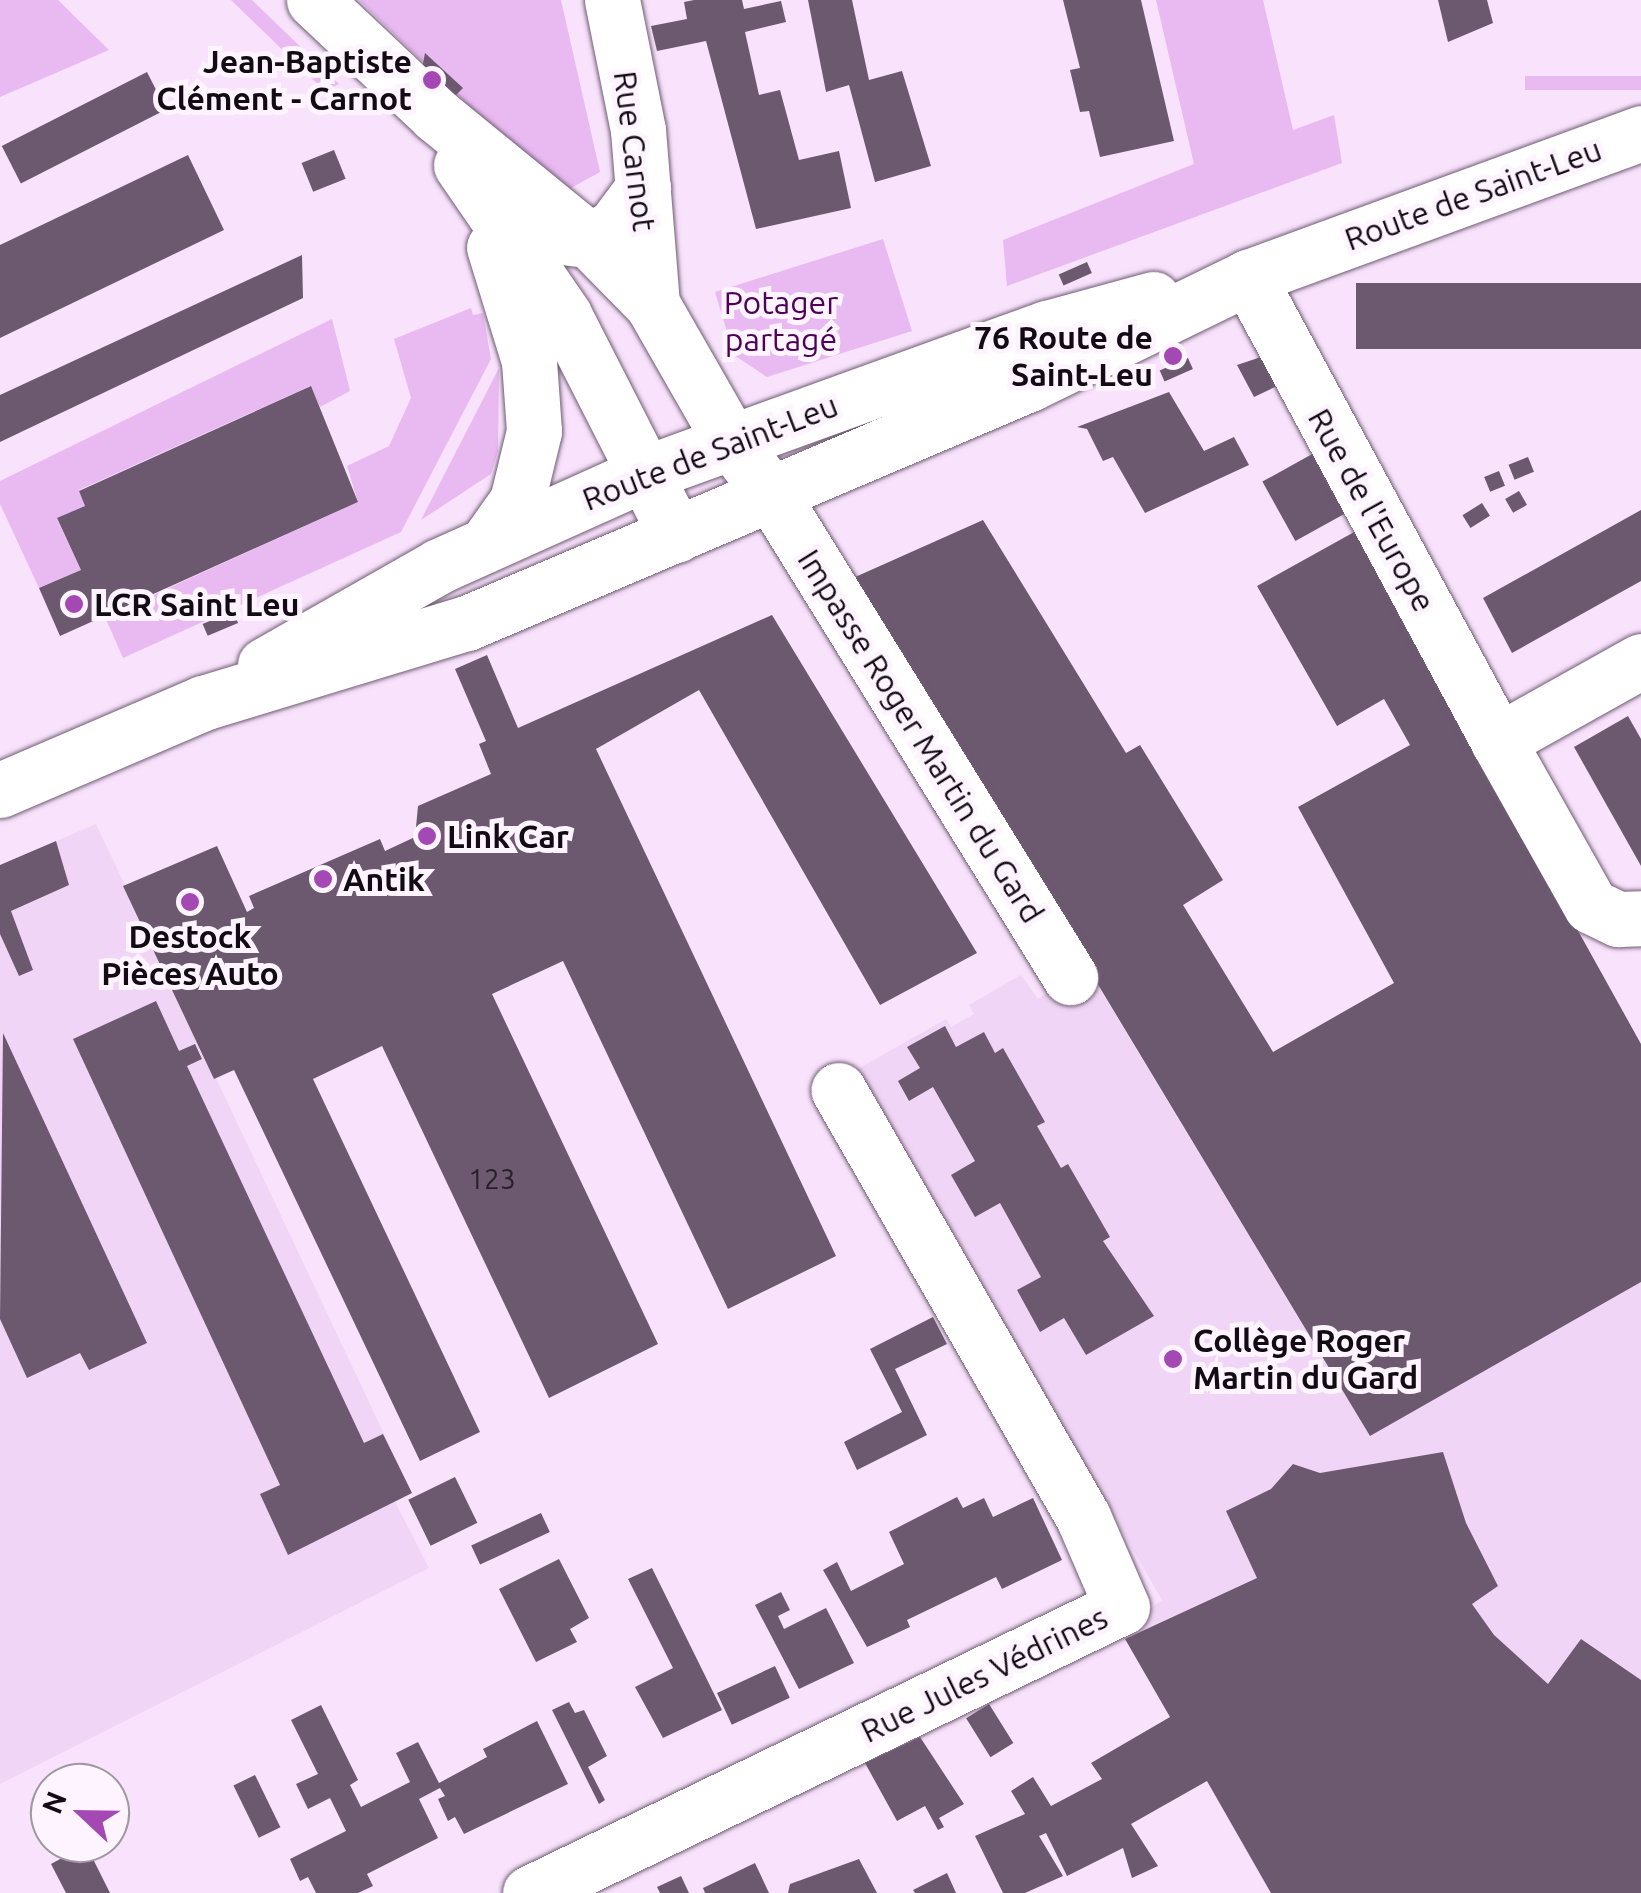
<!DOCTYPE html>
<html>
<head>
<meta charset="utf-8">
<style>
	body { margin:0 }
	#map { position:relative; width:1641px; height:1893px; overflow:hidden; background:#f8e2fc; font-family:Ubuntu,sans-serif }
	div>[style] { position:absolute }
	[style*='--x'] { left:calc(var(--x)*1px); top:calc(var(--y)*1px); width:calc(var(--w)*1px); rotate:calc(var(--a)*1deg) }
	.built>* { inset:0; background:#f1d5f6 }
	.green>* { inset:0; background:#e9b9f2; transform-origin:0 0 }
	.building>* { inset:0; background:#6c5970; transform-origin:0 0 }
	.roads { filter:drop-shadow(0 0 2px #6e5b71) drop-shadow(0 0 2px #6e5b71) }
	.minor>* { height:55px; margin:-27.5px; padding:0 27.5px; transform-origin:27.5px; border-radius:27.5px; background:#fff }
	.tertiary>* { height:55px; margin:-27.5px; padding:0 27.5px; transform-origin:27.5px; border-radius:27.5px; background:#fff }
	.primary>* { height:55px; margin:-27.5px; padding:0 27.5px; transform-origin:27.5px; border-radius:27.5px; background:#fff }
	.dots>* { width:28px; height:28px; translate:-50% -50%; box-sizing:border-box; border:5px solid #fdf4ff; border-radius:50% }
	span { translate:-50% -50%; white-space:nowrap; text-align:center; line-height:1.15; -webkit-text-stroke:10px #fdf4ff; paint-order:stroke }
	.number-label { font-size:28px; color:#281e2a }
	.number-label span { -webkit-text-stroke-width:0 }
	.poi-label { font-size:32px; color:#120b13; font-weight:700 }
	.right { translate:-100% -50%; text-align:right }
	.left { translate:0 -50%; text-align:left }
	.street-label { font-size:32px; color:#120b13 }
	.park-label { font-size:32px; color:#4d0258 }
	.north { position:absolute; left:30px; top:1763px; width:100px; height:100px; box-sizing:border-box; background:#fdf4ff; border:2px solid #9f97a1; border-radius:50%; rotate:292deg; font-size:28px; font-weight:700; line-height:40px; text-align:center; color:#120b13 }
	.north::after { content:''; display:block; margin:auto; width:35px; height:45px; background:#a449b4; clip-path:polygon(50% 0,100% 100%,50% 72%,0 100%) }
</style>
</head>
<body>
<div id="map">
	<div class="built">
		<i style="clip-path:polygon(96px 824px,412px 1493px,395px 1502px,429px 1568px,0 1784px,0 865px)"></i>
		<i style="clip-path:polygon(1086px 966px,1370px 1436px,1641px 1282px,1641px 1893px,1270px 1893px,1121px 1630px,1162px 1600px,856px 1070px,946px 1019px,951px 1027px,974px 1014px,969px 1005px,1021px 975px,1038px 999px)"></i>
	</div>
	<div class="green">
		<i style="clip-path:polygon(0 0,58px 0,109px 50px,0 97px)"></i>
		<i style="clip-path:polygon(231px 0,252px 0,339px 84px,325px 91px)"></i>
		<i style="clip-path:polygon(359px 0,561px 0,600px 172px,560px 194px)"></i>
		<i style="clip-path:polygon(1156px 0,1263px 0,1293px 130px,1334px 115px,1342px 163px,1007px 286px,1003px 240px,1194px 164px)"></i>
		<i style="left:1641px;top:76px;width:14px;height:116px;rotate:90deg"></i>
		<i style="clip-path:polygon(883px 239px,912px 331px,767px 377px,734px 355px,715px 292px)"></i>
		<i style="clip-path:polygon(471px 308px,473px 315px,483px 313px,491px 359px,401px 532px,123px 658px,105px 617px,358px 502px,347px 466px,389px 446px,411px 398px,394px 339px)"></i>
		<i style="clip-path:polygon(332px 319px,350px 391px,320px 407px,310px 386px,79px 490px,85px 506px,57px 519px,81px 570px,39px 588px,0 504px,0 481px)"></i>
		<i style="clip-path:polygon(499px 368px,498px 451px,491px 474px,421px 520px)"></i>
	</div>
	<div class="building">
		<i style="clip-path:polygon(694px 0,742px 0,744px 9px,781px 1px,786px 22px,745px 32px,759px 95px,780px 90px,799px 160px,839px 151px,851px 208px,756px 229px,706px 41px,657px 51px,651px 26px,687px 19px,684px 2px)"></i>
		<i style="clip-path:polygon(808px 0,852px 0,869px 80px,902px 71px,931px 166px,875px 182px,849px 85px,826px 92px)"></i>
		<i style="clip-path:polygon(1063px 0,1141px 0,1174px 141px,1100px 157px,1089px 111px,1080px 112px,1070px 70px,1080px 68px)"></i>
		<i style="clip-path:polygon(1438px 0,1487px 0,1493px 23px,1448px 42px)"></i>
		<i style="clip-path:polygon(425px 53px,463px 88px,453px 98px,422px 69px)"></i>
		<i style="left:147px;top:72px;width:42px;height:163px;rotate:63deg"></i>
		<i style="left:334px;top:150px;width:31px;height:35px;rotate:68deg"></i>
		<i style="clip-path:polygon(188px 155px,224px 230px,0 338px,0 245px)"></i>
		<i style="clip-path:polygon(302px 255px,303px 298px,0 442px,0 395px)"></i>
		<i style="left:1087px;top:262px;width:12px;height:31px;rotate:66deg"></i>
		<i style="left:1641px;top:283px;width:66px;height:285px;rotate:90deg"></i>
		<i style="clip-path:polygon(1261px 357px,1277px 386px,1254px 397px,1237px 365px)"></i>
		<i style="left:1188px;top:358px;width:12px;height:31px;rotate:66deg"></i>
		<i style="clip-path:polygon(311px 386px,358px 502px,60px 636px,39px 588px,81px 570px,57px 518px,85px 506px,79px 491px)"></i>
		<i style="clip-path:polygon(1169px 392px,1204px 451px,1234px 437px,1249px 465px,1145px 513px,1113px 457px,1103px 461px,1087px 429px,1077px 427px)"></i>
		<i style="left:1314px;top:453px;width:68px;height:59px;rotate:61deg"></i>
		<i style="left:1528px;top:457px;width:16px;height:21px;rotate:68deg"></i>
		<i style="left:1499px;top:471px;width:16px;height:16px;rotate:68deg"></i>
		<i style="left:1519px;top:491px;width:16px;height:16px;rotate:60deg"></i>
		<i style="left:1482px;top:503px;width:15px;height:23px;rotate:58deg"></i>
		<i style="clip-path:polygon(1641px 510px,1641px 581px,1512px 653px,1483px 598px)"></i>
		<i style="clip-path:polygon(983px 520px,1126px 753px,1140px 745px,1223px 880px,1183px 905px,1273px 1052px,1394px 983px,1298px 807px,1410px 745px,1384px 699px,1337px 726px,1257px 586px,1356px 531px,1641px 1044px,1641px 1282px,1370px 1436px,853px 578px)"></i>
		<i style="left:233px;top:611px;width:13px;height:33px;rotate:67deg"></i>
		<i style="clip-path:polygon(772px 615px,977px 953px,880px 1005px,699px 690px,596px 749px,836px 1256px,728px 1309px,563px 961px,492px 994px,658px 1344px,549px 1398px,382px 1046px,313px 1079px,480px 1432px,420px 1461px,234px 1070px,214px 1079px,123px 886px,217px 846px,247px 912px,254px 908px,249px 896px,380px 839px,385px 851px,415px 837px,418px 806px,491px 774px,479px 744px,486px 741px,455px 669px,487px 655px,518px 728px)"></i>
		<i style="clip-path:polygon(1628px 716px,1641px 739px,1641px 866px,1574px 747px)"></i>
		<i style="clip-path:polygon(56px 841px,69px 885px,11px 911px,33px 970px,19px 976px,0 934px,0 865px)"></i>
		<i style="clip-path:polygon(156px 1001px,179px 1051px,195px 1044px,202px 1059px,187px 1066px,364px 1443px,383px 1434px,412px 1493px,288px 1555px,260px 1494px,280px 1485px,73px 1039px)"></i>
		<i style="clip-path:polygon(945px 1026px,956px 1047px,984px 1032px,995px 1053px,1003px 1048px,1045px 1122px,1037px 1126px,1061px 1168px,1068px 1164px,1110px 1237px,1103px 1241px,1154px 1316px,1086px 1355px,1064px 1318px,1040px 1332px,1017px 1290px,1041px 1277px,1000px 1203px,975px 1217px,951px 1175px,975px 1161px,933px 1087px,909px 1101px,898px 1081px,920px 1068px,907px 1047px)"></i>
		<i style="clip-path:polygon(3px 1033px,147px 1343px,89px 1370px,80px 1353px,27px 1378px,0 1319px)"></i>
		<i style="clip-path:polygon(933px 1317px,947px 1344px,895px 1369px,927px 1435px,857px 1470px,844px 1442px,902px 1412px,870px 1349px)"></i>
		<i style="clip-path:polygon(1443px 1452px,1466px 1523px,1498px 1586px,1472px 1604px,1494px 1635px,1548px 1684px,1581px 1639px,1641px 1680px,1641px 1893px,1271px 1893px,1207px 1781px,1131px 1824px,1158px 1866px,1132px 1878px,1123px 1848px,1067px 1876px,1046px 1833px,1039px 1836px,1063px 1876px,1025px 1893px,1003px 1893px,975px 1836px,1025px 1814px,1011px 1791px,1033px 1777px,1051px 1806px,1102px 1779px,1091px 1763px,1170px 1717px,1125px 1639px,1257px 1578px,1226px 1511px,1271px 1489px,1293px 1464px,1320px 1473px)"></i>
		<i style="left:455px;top:1477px;width:51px;height:52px;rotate:64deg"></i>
		<i style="clip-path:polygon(957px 1497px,963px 1508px,984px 1498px,993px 1517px,1033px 1498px,1062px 1560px,1002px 1589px,996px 1577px,907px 1620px,910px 1627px,867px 1647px,823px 1570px,837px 1562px,851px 1591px,904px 1564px,889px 1532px)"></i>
		<i style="left:541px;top:1513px;width:21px;height:77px;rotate:65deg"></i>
		<i style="clip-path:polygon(559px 1559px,589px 1618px,570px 1629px,577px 1642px,536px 1662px,499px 1589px)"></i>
		<i style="clip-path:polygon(652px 1568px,722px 1710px,663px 1738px,635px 1687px,673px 1668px,628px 1579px)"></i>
		<i style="clip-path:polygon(781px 1592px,790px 1610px,778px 1616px,784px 1629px,826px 1608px,854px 1663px,799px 1689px,755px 1605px)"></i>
		<i style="left:775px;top:1666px;width:35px;height:64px;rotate:65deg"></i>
		<i style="clip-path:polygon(569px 1702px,575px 1713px,584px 1710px,607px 1756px,588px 1767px,605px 1800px,599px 1804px,552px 1710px)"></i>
		<i style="left:989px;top:1704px;width:46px;height:27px;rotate:58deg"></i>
		<i style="clip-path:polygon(321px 1705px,358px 1780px,350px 1785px,361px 1807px,410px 1782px,396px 1753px,418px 1742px,439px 1783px,487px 1757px,483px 1749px,537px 1721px,568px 1784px,464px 1834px,455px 1817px,448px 1821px,438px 1799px,445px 1796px,440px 1788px,419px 1799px,438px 1838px,367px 1874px,373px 1886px,358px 1893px,316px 1893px,308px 1877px,300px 1881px,290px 1859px,346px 1831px,330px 1798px,308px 1809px,296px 1784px,318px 1774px,291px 1720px)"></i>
		<i style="clip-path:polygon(920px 1737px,964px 1804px,939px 1818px,944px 1827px,938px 1830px,925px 1806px,897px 1821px,865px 1763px)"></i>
		<i style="left:255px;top:1775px;width:58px;height:24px;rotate:64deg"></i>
		<i style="clip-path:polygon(86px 1845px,110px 1893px,66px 1893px,51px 1864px)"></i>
		<i style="clip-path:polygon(859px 1859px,877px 1893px,788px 1893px,790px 1884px)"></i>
		<i style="clip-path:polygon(755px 1863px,769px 1893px,705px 1893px,703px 1888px)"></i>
		<i style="clip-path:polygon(947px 1873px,956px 1893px,915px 1893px,913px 1890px)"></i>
		<i style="clip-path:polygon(681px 1876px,689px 1893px,660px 1893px,657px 1887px)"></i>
	</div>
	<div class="roads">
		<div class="minor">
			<i style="--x:612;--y:0;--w:133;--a:78.7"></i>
			<i style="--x:638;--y:130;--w:175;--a:85.4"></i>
			<i style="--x:1248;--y:277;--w:527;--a:61.68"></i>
			<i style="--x:772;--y:495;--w:567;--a:58.27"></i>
			<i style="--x:1641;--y:661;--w:164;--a:150.8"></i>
			<i style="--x:1498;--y:741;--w:189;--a:60.6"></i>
			<i style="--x:1591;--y:906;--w:30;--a:26"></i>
			<i style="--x:1618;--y:919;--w:23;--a:-2"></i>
			<i style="--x:530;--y:1893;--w:657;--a:-25.79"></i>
			<i style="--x:1122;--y:1607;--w:98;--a:-113.4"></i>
			<i style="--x:1083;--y:1517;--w:492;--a:-119.8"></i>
		</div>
		<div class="tertiary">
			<i style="--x:314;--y:0;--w:168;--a:43.3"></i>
			<i style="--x:436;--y:115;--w:198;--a:39.2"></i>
			<i style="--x:589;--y:240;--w:90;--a:45.5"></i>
			<i style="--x:652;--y:304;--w:157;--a:60.2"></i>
			<i style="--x:730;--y:440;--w:69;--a:52.6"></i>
			<i style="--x:461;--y:165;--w:182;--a:55.5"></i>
			<i style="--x:564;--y:315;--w:247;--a:63"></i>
			<i style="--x:554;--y:236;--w:35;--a:7"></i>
			<i style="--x:589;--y:240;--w:28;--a:-27"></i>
			<i style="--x:614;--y:227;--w:49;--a:-53.4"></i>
			<i style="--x:488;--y:542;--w:50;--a:-54.7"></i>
			<i style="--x:517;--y:501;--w:72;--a:-76.3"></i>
			<i style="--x:534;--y:431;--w:70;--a:-94.1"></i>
			<i style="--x:529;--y:361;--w:119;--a:-107.1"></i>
		</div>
		<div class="primary">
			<i style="--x:265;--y:665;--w:200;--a:-29.6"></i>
			<i style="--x:439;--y:566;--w:227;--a:-24.2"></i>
			<i style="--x:646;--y:473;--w:426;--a:-19.9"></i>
			<i style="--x:1047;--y:328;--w:110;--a:-15.3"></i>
			<i style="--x:0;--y:790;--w:221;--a:-23.2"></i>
			<i style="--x:203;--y:703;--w:276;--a:-16.9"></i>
			<i style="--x:467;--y:623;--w:611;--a:-23.04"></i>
			<i style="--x:1029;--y:384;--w:244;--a:-26"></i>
			<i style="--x:1248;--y:277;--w:419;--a:-20.1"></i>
		</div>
	</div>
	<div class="dots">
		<i style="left:432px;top:80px;background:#a449b4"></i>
		<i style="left:1173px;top:356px;background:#a449b4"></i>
		<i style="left:74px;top:604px;background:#a449b4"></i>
		<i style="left:427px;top:836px;background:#a449b4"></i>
		<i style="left:323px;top:879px;background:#a449b4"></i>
		<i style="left:190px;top:902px;background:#a449b4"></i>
		<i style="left:1173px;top:1359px;background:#a449b4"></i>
	</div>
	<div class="number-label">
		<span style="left:492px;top:1179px">123</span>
	</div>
	<div class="poi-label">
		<span class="right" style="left:412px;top:80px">Jean-Baptiste<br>Clément - Carnot</span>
		<span class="right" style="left:1153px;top:356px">76 Route de<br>Saint-Leu</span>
		<span class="left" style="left:94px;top:604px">LCR Saint Leu</span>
		<span class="left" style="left:447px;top:836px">Link Car</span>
		<span class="left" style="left:343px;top:879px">Antik</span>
		<span style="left:190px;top:955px">Destock<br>Pièces Auto</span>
		<span class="left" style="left:1193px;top:1359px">Collège Roger<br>Martin du Gard</span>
	</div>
	<div class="street-label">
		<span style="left:635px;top:151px;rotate:83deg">Rue Carnot</span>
		<span style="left:1473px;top:194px;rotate:-20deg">Route de Saint-Leu</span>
		<span style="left:710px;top:452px;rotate:-21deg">Route de Saint-Leu</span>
		<span style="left:1372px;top:510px;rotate:61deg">Rue de l'Europe</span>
		<span style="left:921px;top:736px;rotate:58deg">Impasse Roger Martin du Gard</span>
		<span style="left:984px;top:1674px;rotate:-26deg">Rue Jules Védrines</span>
	</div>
	<div class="park-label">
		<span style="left:781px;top:321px">Potager<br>partagé</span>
	</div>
	<div class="north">N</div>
</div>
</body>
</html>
